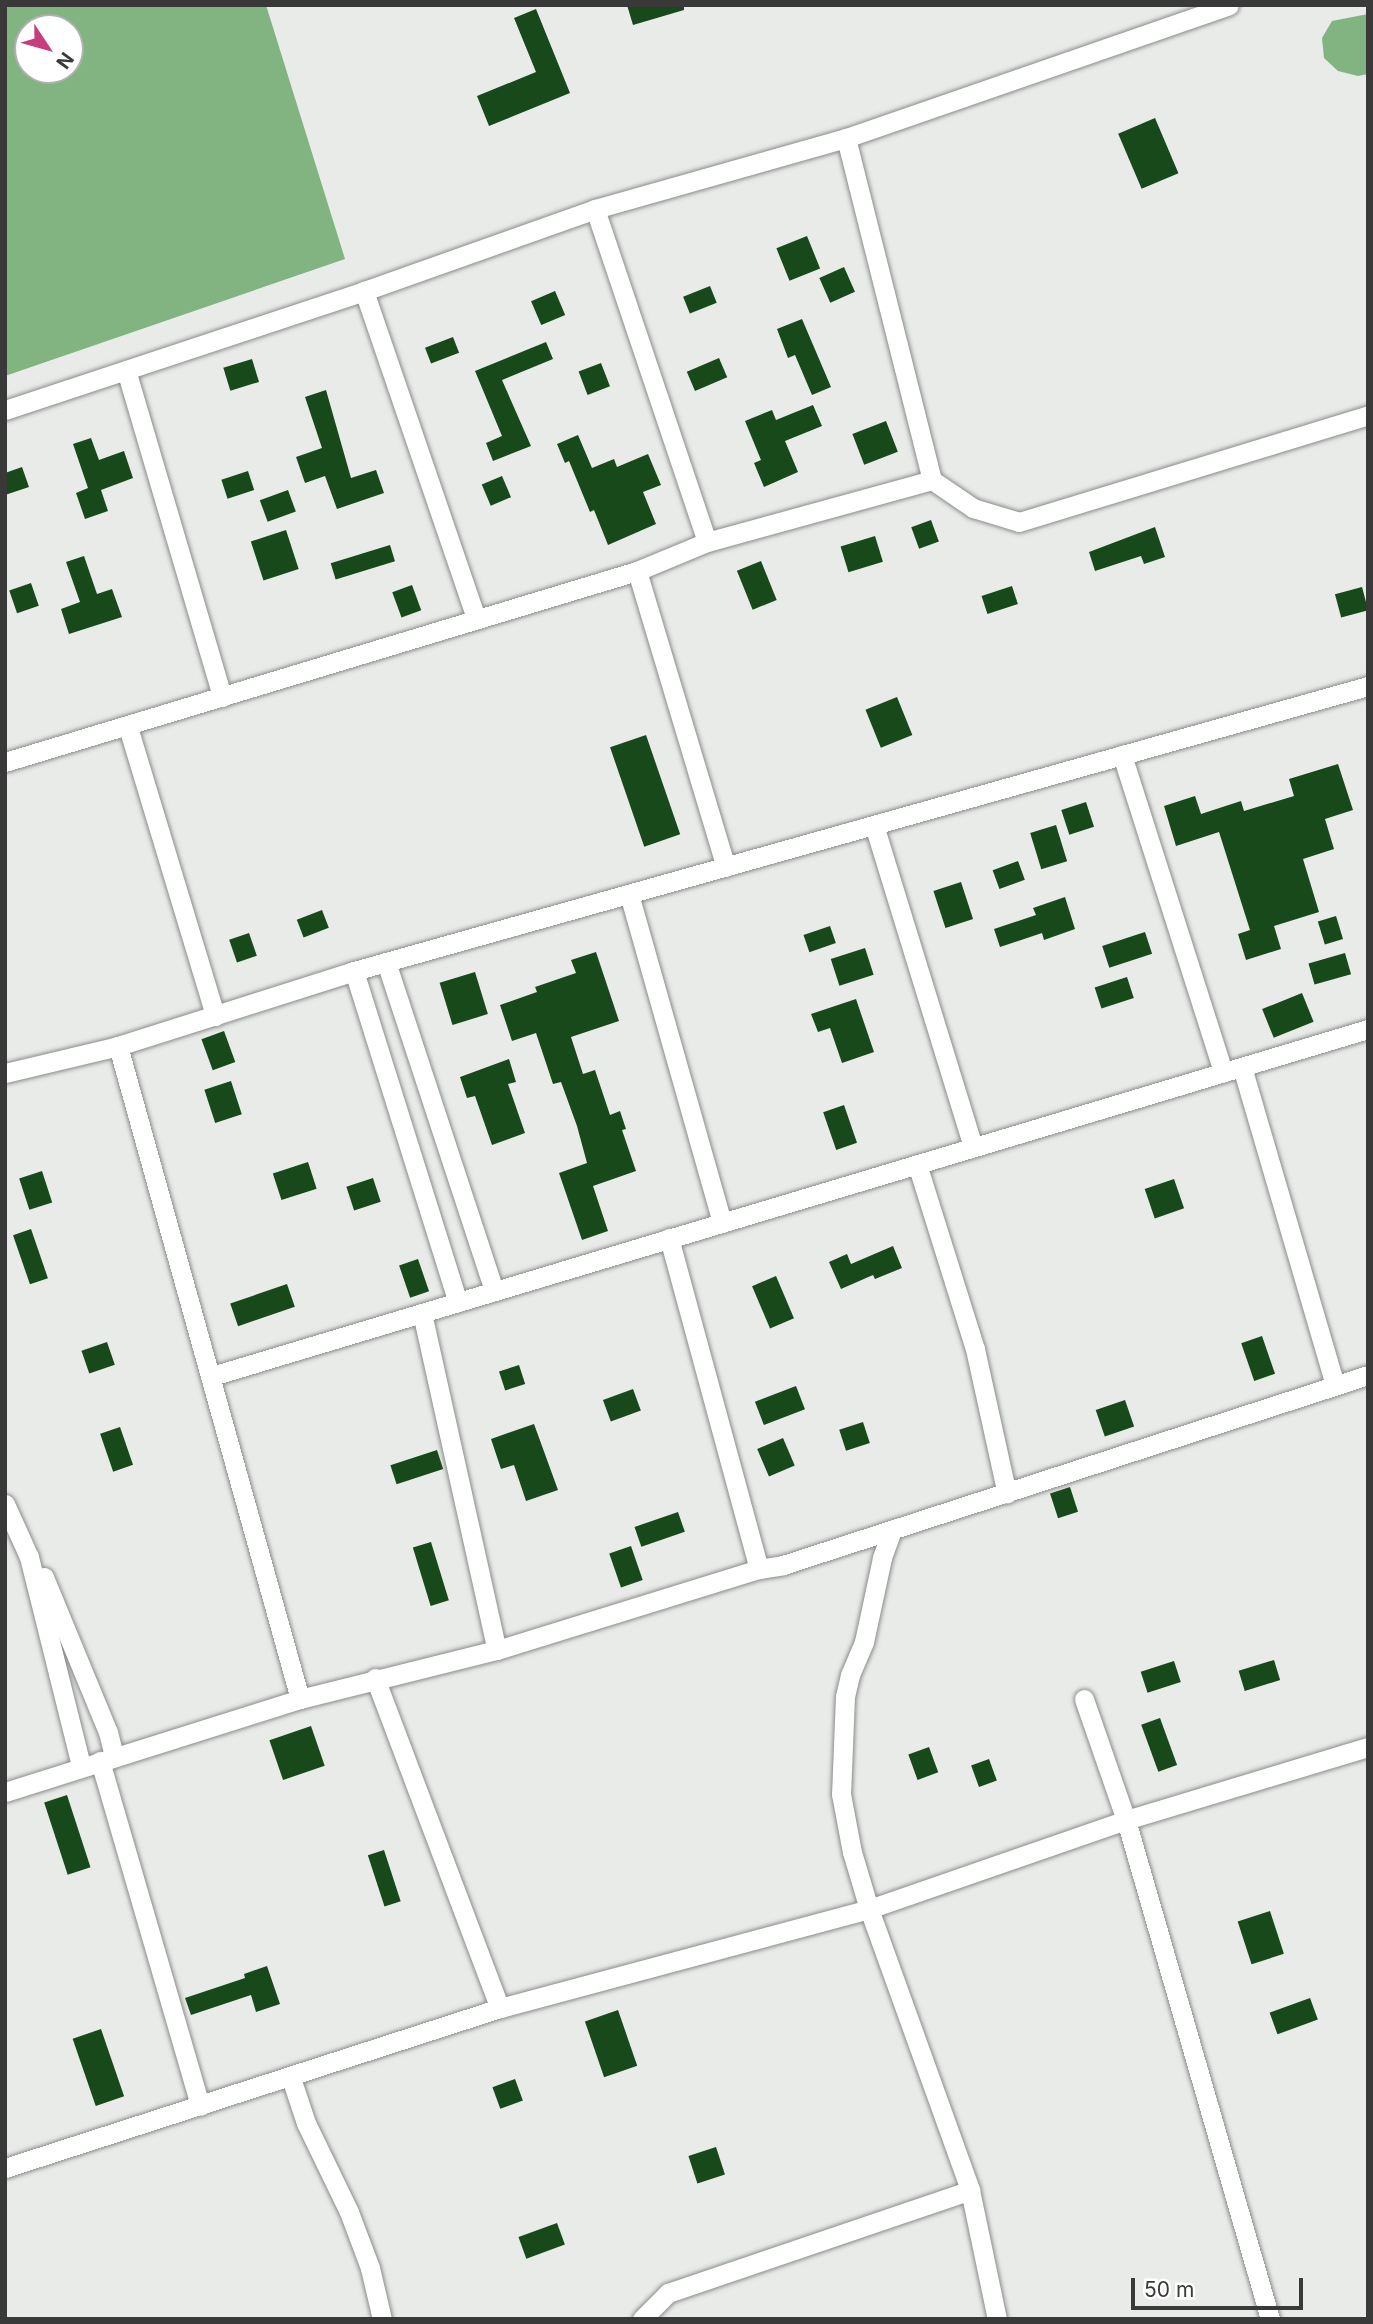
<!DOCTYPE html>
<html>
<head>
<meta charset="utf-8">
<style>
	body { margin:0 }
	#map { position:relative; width:1373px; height:2324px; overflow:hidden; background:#e8ebe8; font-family:Inter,sans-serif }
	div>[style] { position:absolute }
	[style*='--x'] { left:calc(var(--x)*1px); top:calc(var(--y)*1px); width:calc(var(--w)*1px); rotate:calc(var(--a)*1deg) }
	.forest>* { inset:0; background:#81b480 }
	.building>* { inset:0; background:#18491b; transform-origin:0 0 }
	.roads { filter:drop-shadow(0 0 2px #8a8c8a) drop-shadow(0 0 2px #8a8c8a) }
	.street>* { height:19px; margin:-9.5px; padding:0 9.5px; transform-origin:9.5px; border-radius:9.5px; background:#fff }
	span { translate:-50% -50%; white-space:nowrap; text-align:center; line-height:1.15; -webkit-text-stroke:7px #fff; paint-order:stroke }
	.frame { position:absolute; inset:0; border:7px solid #383938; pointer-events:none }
	.north { position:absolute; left:14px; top:14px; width:70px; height:70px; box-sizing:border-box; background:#fff; border:2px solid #afb0af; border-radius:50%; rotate:126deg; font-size:19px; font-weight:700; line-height:28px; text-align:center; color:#383938 }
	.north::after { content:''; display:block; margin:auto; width:24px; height:32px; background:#c53f80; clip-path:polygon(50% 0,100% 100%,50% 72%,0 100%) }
	.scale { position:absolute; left:1131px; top:2278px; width:172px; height:32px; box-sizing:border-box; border:4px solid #383938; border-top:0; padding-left:9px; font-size:21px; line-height:24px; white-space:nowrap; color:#383938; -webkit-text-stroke:5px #fff; paint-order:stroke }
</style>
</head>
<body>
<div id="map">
	<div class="forest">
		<i style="clip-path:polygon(evenodd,5px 5px,266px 5px,345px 259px,5px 376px,5px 5px,28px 28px,70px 28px,70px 70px,28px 70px,28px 28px)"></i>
		<i style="clip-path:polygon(1368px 14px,1368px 74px,1358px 76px,1338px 71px,1324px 58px,1322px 38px,1332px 21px)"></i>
	</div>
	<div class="building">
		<i style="clip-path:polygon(627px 5px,684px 5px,684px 10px,633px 25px)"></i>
		<i style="clip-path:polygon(536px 9px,570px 93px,489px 126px,477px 96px,536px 72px,514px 18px)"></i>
		<i style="left:1155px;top:118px;width:60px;height:40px;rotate:67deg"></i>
		<i style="left:807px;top:236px;width:35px;height:33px;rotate:68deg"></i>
		<i style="left:844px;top:267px;width:27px;height:27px;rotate:66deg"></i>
		<i style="left:710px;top:286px;width:18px;height:29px;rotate:68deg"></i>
		<i style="left:555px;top:291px;width:26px;height:26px;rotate:67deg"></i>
		<i style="clip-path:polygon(802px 319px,831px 387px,812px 395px,795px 355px,788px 358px,777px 329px)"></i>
		<i style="left:453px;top:337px;width:17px;height:30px;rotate:69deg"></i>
		<i style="clip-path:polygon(546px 342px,553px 359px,502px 380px,531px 446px,493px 461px,486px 443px,502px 436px,475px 371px)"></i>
		<i style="left:719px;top:358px;width:21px;height:35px;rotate:67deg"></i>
		<i style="left:252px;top:359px;width:24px;height:30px;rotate:73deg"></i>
		<i style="left:601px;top:363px;width:25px;height:24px;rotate:69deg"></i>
		<i style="clip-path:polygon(326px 390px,351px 478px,376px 470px,384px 493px,337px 509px,325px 476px,305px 483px,296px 457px,322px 448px,305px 397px)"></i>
		<i style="clip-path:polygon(813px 405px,822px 426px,785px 441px,798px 472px,764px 487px,754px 463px,761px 460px,745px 421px,772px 410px,776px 420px)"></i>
		<i style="left:886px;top:421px;width:33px;height:36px;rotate:69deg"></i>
		<i style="clip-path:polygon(578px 435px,592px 468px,614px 459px,617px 467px,648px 454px,661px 485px,643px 492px,656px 524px,608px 545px,594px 510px,590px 512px,569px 461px,565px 463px,557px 444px)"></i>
		<i style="clip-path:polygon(91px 438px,99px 460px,124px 451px,133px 478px,101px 490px,108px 511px,85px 519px,76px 493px,88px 488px,73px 444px)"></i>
		<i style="clip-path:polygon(22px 467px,29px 487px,5px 495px,5px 473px)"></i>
		<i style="left:248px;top:471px;width:20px;height:28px;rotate:72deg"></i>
		<i style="left:502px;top:476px;width:23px;height:22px;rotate:67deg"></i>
		<i style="left:288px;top:490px;width:23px;height:30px;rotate:70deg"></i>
		<i style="left:931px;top:520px;width:23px;height:21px;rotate:70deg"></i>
		<i style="clip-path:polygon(1155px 527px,1165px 557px,1144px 564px,1141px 556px,1095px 571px,1089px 552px)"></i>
		<i style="left:286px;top:530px;width:41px;height:37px;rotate:72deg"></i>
		<i style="left:875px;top:536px;width:27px;height:36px;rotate:73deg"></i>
		<i style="left:390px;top:545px;width:17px;height:62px;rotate:73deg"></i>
		<i style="clip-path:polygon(84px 556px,97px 594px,112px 589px,122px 617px,69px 634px,61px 609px,80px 602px,66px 562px)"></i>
		<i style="left:761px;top:561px;width:42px;height:26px;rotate:68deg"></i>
		<i style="left:31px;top:583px;width:24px;height:23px;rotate:71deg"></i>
		<i style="left:412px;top:585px;width:27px;height:21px;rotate:70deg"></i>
		<i style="left:1012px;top:586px;width:19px;height:32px;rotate:72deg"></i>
		<i style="left:1362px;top:587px;width:24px;height:28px;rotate:75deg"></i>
		<i style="left:897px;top:697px;width:41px;height:34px;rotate:68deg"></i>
		<i style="left:646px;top:735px;width:105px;height:38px;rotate:71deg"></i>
		<i style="clip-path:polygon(1338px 764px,1353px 810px,1325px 819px,1334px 849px,1303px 859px,1319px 912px,1274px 926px,1281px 949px,1246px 960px,1238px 934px,1250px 930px,1219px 832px,1176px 846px,1164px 806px,1195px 796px,1201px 814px,1241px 801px,1244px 811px,1294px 796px,1289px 779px)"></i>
		<i style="left:1086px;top:802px;width:26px;height:26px;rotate:72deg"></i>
		<i style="left:1056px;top:825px;width:38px;height:27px;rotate:73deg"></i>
		<i style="left:1018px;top:861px;width:20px;height:27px;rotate:70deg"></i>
		<i style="left:961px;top:882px;width:39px;height:29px;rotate:72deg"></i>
		<i style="clip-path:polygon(1065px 897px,1075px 929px,1044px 940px,1042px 933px,1000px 947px,994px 929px,1036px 915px,1033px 908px)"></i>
		<i style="left:322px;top:910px;width:19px;height:27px;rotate:69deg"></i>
		<i style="left:1336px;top:916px;width:24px;height:19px;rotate:73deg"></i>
		<i style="left:830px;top:926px;width:18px;height:28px;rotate:71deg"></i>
		<i style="left:1145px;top:932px;width:23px;height:45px;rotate:72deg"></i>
		<i style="left:249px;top:933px;width:24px;height:21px;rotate:71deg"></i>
		<i style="left:865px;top:948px;width:28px;height:36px;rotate:72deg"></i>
		<i style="clip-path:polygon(596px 952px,619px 1021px,571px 1037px,583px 1074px,595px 1070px,610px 1115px,620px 1111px,626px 1129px,622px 1130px,636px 1171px,593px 1186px,608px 1231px,582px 1240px,559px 1173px,587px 1163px,577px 1126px,561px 1082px,553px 1084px,536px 1033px,512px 1041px,500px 1005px,537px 992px,535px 987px,576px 973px,571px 960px)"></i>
		<i style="left:1345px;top:953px;width:22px;height:38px;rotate:74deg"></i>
		<i style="left:475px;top:972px;width:44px;height:37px;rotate:73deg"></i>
		<i style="left:1127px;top:977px;width:22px;height:34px;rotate:72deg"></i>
		<i style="left:1302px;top:993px;width:31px;height:43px;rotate:68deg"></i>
		<i style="clip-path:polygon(856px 999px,874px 1052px,842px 1063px,830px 1028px,818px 1032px,811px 1014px)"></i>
		<i style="left:224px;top:1031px;width:33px;height:24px;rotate:70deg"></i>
		<i style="clip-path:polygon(509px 1059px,516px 1082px,508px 1084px,525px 1133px,492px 1145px,475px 1096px,467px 1098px,460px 1077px)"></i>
		<i style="left:231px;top:1081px;width:35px;height:28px;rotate:72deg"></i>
		<i style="left:844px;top:1105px;width:40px;height:22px;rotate:71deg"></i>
		<i style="left:308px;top:1162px;width:28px;height:37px;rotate:72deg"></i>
		<i style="left:42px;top:1171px;width:33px;height:24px;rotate:72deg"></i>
		<i style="left:373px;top:1178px;width:25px;height:28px;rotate:72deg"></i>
		<i style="left:1174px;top:1179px;width:31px;height:31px;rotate:71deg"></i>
		<i style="left:31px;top:1229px;width:52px;height:19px;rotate:71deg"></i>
		<i style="clip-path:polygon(893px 1246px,902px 1268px,875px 1279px,873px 1275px,841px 1289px,829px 1262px,847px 1254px,851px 1264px)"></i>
		<i style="left:418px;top:1259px;width:34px;height:20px;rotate:71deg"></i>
		<i style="left:776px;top:1276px;width:46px;height:26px;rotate:67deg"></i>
		<i style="left:287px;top:1284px;width:24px;height:60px;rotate:71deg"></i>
		<i style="left:1262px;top:1336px;width:40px;height:22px;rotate:71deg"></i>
		<i style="left:107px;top:1342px;width:24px;height:27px;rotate:71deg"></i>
		<i style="left:519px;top:1365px;width:20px;height:21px;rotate:72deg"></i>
		<i style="left:796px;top:1386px;width:25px;height:44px;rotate:69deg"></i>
		<i style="left:633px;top:1389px;width:23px;height:32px;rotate:70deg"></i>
		<i style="left:1125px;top:1400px;width:28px;height:31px;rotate:71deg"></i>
		<i style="left:863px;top:1422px;width:22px;height:25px;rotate:72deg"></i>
		<i style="clip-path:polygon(534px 1424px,558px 1490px,526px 1501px,514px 1465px,501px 1469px,491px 1439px)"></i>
		<i style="left:120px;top:1427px;width:40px;height:21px;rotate:71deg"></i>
		<i style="left:783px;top:1438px;width:30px;height:28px;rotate:67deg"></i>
		<i style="left:437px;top:1450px;width:20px;height:49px;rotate:72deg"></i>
		<i style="left:1070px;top:1487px;width:26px;height:21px;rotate:72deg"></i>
		<i style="left:678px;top:1512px;width:21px;height:46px;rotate:71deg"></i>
		<i style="left:431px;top:1542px;width:61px;height:19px;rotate:73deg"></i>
		<i style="left:631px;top:1546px;width:36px;height:23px;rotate:71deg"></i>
		<i style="left:1274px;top:1660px;width:21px;height:37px;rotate:73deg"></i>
		<i style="left:1174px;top:1661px;width:22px;height:35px;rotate:72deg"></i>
		<i style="left:1160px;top:1718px;width:50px;height:20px;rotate:70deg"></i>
		<i style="left:311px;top:1726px;width:42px;height:44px;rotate:71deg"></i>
		<i style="left:929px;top:1747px;width:27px;height:22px;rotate:70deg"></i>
		<i style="left:989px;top:1759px;width:23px;height:19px;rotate:70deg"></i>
		<i style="left:67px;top:1795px;width:76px;height:24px;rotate:72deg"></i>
		<i style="left:384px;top:1850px;width:54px;height:17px;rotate:72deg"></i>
		<i style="left:1270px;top:1911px;width:45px;height:34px;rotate:72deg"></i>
		<i style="clip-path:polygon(267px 1966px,280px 2004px,256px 2012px,251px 1995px,191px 2015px,185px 1998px,245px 1978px,244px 1974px)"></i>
		<i style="left:1310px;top:1998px;width:23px;height:43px;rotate:70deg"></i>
		<i style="left:618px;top:2010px;width:59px;height:35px;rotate:71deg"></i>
		<i style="left:101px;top:2029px;width:71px;height:30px;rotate:71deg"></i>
		<i style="left:515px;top:2079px;width:23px;height:24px;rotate:70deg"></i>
		<i style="left:716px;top:2147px;width:29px;height:29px;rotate:72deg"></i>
		<i style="left:557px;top:2223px;width:23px;height:41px;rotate:70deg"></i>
	</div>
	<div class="roads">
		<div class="street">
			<i style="--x:846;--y:138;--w:353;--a:75.9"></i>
			<i style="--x:932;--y:480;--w:50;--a:34.3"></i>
			<i style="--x:973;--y:508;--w:48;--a:16.9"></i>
			<i style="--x:1019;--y:522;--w:365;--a:-17"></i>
			<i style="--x:595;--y:209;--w:351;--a:71.4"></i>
			<i style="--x:364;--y:291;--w:347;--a:71.1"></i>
			<i style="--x:126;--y:370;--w:341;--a:73.6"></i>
			<i style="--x:5;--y:410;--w:378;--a:-18.3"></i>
			<i style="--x:364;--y:291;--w:245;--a:-19.5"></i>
			<i style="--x:595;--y:209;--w:261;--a:-15.8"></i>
			<i style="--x:846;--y:138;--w:405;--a:-19.1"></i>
			<i style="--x:637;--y:571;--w:309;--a:73.3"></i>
			<i style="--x:128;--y:727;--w:302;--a:73.2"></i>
			<i style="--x:1122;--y:755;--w:333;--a:72.3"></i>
			<i style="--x:5;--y:762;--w:660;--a:-16.82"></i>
			<i style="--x:637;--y:571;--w:76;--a:-22.5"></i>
			<i style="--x:707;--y:542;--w:233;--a:-15.4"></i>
			<i style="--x:874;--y:825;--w:337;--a:72.9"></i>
			<i style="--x:629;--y:894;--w:342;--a:74.2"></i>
			<i style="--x:386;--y:962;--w:346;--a:71.8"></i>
			<i style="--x:354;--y:971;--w:347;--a:72.6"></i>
			<i style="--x:118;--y:1046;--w:678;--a:74.43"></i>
			<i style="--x:1242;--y:1067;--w:331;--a:73.7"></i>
			<i style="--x:5;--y:1073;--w:116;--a:-13.4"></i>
			<i style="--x:118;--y:1046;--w:248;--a:-17.6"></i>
			<i style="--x:354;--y:971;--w:1053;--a:-15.7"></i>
			<i style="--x:917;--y:1164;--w:194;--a:72.6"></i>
			<i style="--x:975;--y:1349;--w:148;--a:77.6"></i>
			<i style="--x:669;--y:1238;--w:343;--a:74.8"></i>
			<i style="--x:422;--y:1313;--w:345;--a:77.5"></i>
			<i style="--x:212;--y:1376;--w:1207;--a:-16.71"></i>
			<i style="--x:5;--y:1504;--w:58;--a:65.6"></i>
			<i style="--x:29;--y:1557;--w:215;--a:76"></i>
			<i style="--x:892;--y:1530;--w:30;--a:110"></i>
			<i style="--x:882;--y:1558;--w:86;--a:102.1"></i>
			<i style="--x:864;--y:1642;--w:36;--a:113"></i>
			<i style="--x:850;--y:1675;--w:22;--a:103"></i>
			<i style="--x:845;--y:1696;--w:98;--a:92.3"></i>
			<i style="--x:841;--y:1794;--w:59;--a:79.3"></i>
			<i style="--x:852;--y:1852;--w:59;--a:73.4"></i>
			<i style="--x:869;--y:1909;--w:299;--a:70.2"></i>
			<i style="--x:970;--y:2190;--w:132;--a:78.2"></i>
			<i style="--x:44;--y:1577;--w:168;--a:67.6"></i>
			<i style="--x:108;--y:1732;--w:25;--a:76"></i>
			<i style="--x:375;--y:1678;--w:353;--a:69.3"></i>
			<i style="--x:1084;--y:1699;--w:128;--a:70.9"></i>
			<i style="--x:1126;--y:1820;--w:519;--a:73.9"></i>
			<i style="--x:100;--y:1761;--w:359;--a:73.8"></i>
			<i style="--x:5;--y:1792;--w:309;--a:-17.5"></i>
			<i style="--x:300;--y:1699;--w:203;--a:-14"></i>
			<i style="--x:497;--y:1650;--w:274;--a:-17.2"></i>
			<i style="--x:759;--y:1569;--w:24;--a:-9"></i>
			<i style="--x:783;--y:1565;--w:615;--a:-17.99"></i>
			<i style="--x:291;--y:2078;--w:47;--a:71.6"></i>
			<i style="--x:306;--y:2123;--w:99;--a:64.2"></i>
			<i style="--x:349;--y:2212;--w:60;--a:69.4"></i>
			<i style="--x:370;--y:2268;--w:52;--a:76.8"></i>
			<i style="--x:5;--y:2168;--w:520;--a:-17.91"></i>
			<i style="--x:500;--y:2008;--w:382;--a:-15"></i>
			<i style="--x:869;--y:1909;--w:272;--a:-19.1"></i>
			<i style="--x:1126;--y:1820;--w:253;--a:-16.8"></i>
			<i style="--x:642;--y:2319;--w:37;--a:-45"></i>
			<i style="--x:668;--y:2293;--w:319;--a:-18.8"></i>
		</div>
	</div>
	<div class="frame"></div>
	<div class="north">N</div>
	<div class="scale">50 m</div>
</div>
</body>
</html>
